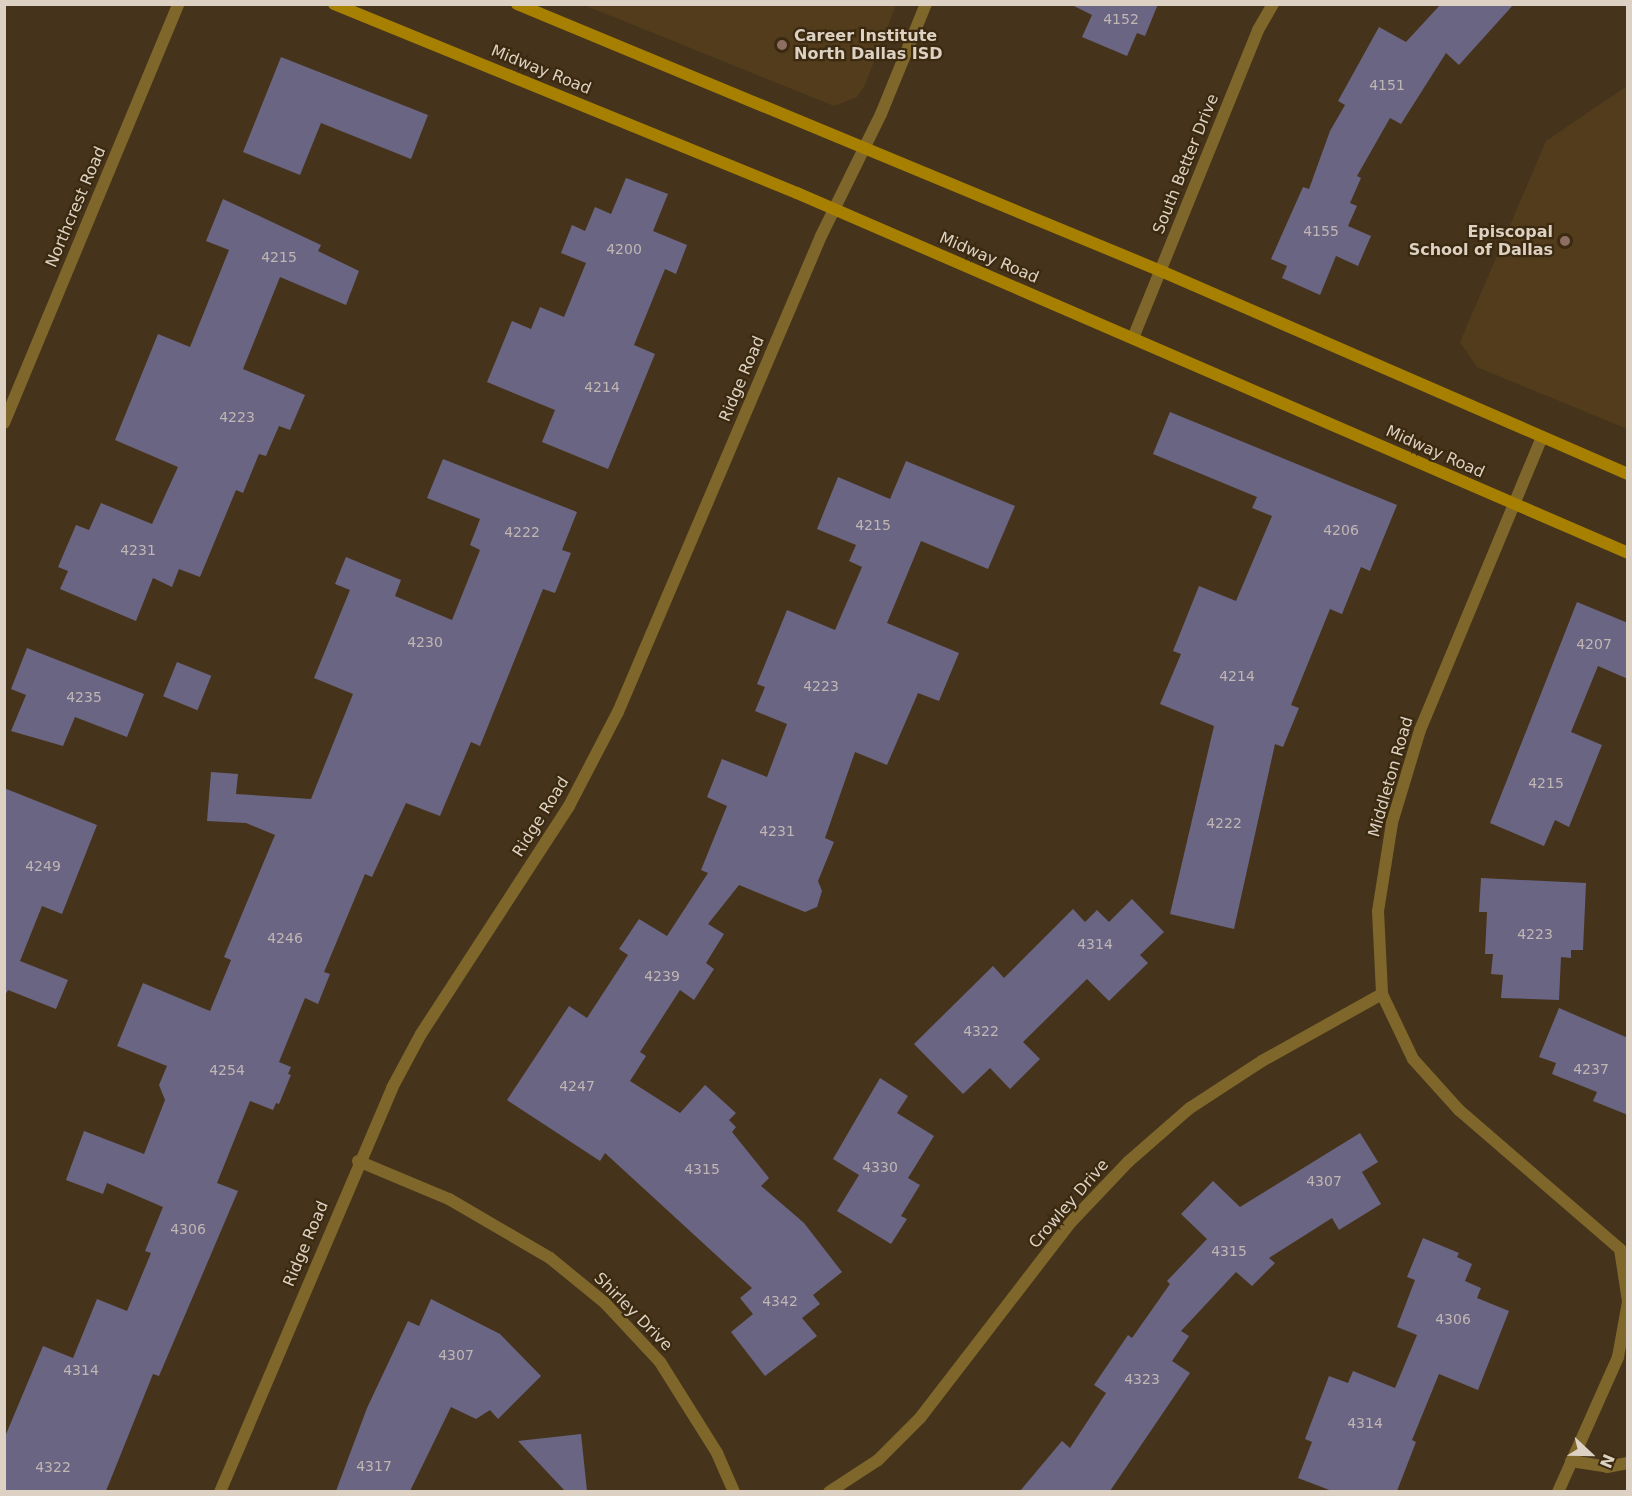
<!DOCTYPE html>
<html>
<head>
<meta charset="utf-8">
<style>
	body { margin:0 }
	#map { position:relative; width:1632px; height:1496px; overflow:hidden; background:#45341b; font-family:"DejaVu Sans",sans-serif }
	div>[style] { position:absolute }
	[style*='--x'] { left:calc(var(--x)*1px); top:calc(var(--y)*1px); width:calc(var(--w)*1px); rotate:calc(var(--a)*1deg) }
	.built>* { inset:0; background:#523c1c }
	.building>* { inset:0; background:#6a6583; transform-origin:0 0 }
	.minor>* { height:12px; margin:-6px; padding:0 6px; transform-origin:6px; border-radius:6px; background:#7f672b }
	.secondary>* { height:12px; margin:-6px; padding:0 6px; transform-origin:6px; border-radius:6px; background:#a78001 }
	.dots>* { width:16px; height:16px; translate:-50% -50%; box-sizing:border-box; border:3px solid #3b2a10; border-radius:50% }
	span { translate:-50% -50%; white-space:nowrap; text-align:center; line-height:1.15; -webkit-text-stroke:4.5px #3b2a10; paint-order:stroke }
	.number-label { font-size:14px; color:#c0b6b3 }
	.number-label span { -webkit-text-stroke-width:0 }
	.poi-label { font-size:16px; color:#dcd1c3; font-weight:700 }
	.left { translate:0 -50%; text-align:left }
	.right { translate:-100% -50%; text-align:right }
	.street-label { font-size:16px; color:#dcd1c3 }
	.frame { position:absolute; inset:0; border:6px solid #dcd1c3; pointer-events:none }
	.north { position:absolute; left:1560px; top:1424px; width:60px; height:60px; -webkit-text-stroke:4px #3b2a10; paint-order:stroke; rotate:112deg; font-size:16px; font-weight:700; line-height:24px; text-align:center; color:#dcd1c3 }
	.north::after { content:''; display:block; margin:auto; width:21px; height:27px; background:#dcd1c3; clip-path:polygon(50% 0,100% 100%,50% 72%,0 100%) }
</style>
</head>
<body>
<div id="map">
	<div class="built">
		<i style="clip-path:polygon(584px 5px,896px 5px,865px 85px,857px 97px,834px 106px)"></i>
		<i style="clip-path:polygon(1627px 86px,1627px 429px,1477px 367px,1460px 342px,1546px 141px)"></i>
	</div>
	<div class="building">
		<i style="clip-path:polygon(1070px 4px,1158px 4px,1145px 36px,1137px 33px,1127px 56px,1082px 37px,1092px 15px)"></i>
		<i style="clip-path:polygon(1441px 4px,1514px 4px,1459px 65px,1446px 53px,1401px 124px,1390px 118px,1357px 176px,1361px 178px,1350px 203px,1357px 206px,1348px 226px,1371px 236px,1358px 266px,1336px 256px,1320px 295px,1282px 278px,1287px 266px,1271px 259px,1303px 187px,1309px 189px,1330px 131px,1345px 105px,1338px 101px,1379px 27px,1406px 42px)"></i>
		<i style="clip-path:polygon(281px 57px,428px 115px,411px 159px,321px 123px,300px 175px,243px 152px)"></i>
		<i style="clip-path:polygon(626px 178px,668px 194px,653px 231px,687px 245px,676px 274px,665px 269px,634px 345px,655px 354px,608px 469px,542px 442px,555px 410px,487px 382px,512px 321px,531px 329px,540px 307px,564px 317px,586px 263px,561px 253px,572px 225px,585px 231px,595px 207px,611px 214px)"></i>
		<i style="clip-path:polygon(223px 199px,321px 245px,318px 251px,359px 271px,346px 305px,280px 277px,243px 369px,305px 395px,290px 430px,279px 426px,266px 456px,259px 454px,243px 493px,236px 490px,200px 577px,179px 569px,172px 587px,153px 578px,136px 621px,60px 589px,68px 571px,58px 567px,76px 525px,89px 530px,101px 503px,152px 524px,178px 467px,115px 440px,158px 334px,190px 347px,229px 250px,206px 241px)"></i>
		<i style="clip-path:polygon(1170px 412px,1397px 505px,1370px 571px,1361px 567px,1342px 614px,1330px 609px,1291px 705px,1299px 708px,1283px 747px,1275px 744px,1234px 929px,1170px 914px,1214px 726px,1160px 704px,1181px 654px,1173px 651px,1199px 586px,1236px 601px,1272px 516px,1252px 508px,1257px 497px,1153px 454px)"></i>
		<i style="clip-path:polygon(443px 459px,577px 512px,562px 550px,571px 553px,555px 593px,543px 589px,480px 746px,471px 742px,440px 816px,406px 803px,372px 877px,365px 874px,324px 972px,330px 974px,318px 1004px,305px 998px,279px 1062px,291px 1067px,288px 1074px,291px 1075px,279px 1104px,276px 1103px,273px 1110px,250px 1101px,217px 1183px,238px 1191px,159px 1376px,153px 1374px,106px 1491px,4px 1491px,4px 1439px,43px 1346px,73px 1358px,97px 1299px,127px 1311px,151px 1253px,145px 1251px,163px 1207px,107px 1183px,103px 1194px,66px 1180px,84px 1131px,144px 1154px,165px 1100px,159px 1085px,167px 1066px,117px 1046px,143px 983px,210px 1011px,231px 960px,224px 957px,275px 835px,246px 823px,207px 821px,211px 772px,238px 774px,236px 794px,311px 799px,353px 694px,314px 678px,350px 590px,335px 584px,346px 557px,401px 580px,395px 596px,452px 620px,480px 550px,470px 545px,480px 519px,427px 498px)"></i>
		<i style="clip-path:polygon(906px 461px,1015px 506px,988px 569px,921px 541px,887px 623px,959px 653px,939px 701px,918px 693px,887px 765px,855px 752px,825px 838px,834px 842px,818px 881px,822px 891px,817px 907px,805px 912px,739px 885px,708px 924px,724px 934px,706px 963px,714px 969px,694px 1000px,680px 990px,640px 1052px,646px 1056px,630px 1081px,680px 1113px,705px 1085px,736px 1113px,729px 1120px,736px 1127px,732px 1132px,769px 1178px,761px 1186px,804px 1223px,842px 1272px,813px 1295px,820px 1304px,802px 1318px,817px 1336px,765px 1376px,731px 1332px,753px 1314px,740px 1298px,752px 1288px,605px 1153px,600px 1161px,507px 1100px,569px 1006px,587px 1018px,628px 955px,619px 949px,639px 919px,667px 936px,708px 873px,701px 870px,727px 806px,707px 797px,722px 759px,767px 777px,787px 724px,755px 711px,765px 687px,757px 684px,787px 610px,835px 630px,862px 567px,849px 561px,856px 545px,817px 529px,838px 477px,890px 499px)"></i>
		<i style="clip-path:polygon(1577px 602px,1628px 623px,1628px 679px,1598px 666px,1571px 732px,1602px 745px,1569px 827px,1555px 820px,1544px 846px,1490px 823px)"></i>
		<i style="clip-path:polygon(27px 648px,144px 694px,127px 737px,75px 717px,63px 746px,11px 731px,26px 695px,11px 689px)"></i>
		<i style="left:177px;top:662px;width:37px;height:37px;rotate:22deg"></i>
		<i style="clip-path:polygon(4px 788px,97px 825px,62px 914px,42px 906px,20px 961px,68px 980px,56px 1009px,8px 990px,4px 997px)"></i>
		<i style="clip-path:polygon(1481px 878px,1586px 883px,1583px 950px,1571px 950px,1571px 958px,1561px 957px,1559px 1000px,1501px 998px,1503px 975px,1491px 974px,1493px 954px,1485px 954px,1487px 912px,1479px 912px)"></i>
		<i style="clip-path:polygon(1132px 899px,1164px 932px,1140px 955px,1148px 963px,1109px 1001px,1087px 979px,1023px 1042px,1040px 1059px,1010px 1089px,990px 1068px,963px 1094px,914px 1044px,993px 966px,1004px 978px,1073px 909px,1085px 922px,1097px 910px,1109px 922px)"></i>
		<i style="clip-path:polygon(1559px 1008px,1628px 1038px,1628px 1115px,1593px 1101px,1597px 1092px,1552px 1074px,1556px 1063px,1539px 1057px)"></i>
		<i style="clip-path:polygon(880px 1078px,908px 1096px,897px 1113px,934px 1136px,908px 1178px,920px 1185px,901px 1216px,907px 1219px,891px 1244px,837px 1211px,859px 1175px,833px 1159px)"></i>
		<i style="clip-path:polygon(1360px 1133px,1378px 1162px,1362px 1172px,1381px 1204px,1339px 1230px,1332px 1218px,1269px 1258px,1275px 1263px,1252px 1286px,1236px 1272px,1181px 1331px,1189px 1336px,1172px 1361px,1190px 1373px,1110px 1491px,1020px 1491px,1062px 1441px,1070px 1448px,1106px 1393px,1094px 1385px,1128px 1335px,1132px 1338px,1170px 1284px,1167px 1281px,1207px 1239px,1181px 1214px,1213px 1181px,1240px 1207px)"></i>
		<i style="clip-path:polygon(1423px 1238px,1459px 1253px,1457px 1257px,1472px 1264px,1465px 1281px,1481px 1288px,1477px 1298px,1509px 1311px,1478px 1390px,1439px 1374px,1412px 1440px,1416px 1442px,1397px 1491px,1332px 1491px,1298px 1478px,1312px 1442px,1305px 1439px,1329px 1376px,1348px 1383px,1353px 1371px,1395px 1388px,1417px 1335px,1397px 1327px,1415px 1280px,1407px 1277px)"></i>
		<i style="clip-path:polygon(431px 1299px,500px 1334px,541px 1376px,498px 1419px,490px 1410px,476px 1419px,451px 1407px,410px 1491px,336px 1491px,367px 1408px,408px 1321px,419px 1326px)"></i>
		<i style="clip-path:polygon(581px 1434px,587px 1491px,565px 1491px,518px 1441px)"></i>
	</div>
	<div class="minor">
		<i style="--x:1133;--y:338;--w:332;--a:-67.9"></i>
		<i style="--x:1258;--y:30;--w:30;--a:-60"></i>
		<i style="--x:4;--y:423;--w:454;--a:-67.4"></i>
		<i style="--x:1542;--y:437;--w:317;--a:112.6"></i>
		<i style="--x:1420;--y:730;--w:97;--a:106.8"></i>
		<i style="--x:1392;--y:823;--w:89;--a:99"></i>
		<i style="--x:1378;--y:911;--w:83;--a:87.2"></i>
		<i style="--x:1382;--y:994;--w:72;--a:64.5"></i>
		<i style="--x:1413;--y:1059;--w:69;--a:48"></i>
		<i style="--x:1459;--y:1110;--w:213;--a:40.8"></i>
		<i style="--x:1620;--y:1249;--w:53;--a:81.3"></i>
		<i style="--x:358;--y:1161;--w:99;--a:22.7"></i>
		<i style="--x:449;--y:1199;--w:117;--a:30.3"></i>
		<i style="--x:550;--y:1258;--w:71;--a:39.3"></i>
		<i style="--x:605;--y:1303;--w:81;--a:47"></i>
		<i style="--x:660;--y:1362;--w:107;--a:57.9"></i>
		<i style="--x:717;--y:1453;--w:43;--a:66.4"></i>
		<i style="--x:1571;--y:1461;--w:36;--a:9"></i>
		<i style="--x:1607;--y:1467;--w:21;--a:-11"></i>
		<i style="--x:220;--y:1492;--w:439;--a:-66.9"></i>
		<i style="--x:392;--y:1088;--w:61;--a:-61.8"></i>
		<i style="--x:421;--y:1034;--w:272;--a:-57"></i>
		<i style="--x:569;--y:806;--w:106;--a:-62.5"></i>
		<i style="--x:618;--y:712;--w:517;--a:-66.9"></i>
		<i style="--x:821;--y:236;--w:136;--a:-63.8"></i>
		<i style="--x:881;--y:114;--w:119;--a:-67.8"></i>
		<i style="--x:829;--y:1492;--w:59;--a:-33.1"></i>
		<i style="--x:878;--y:1460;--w:59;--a:-45"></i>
		<i style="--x:920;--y:1418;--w:247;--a:-52.4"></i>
		<i style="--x:1071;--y:1222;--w:83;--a:-46.5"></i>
		<i style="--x:1128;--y:1162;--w:82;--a:-41.1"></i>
		<i style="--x:1190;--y:1108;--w:86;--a:-33.1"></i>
		<i style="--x:1262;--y:1061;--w:137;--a:-29.2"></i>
		<i style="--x:1558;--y:1492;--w:148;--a:-66"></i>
		<i style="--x:1618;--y:1357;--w:56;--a:-79.7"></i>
	</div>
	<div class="secondary">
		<i style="--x:334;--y:4;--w:500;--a:22.21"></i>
		<i style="--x:797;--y:193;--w:906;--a:23.42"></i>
		<i style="--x:517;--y:4;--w:697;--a:22.52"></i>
		<i style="--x:1161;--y:271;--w:509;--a:23.49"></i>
	</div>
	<div class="dots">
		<i style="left:782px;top:45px;background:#8d6e63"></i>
		<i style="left:1565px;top:241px;background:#8d6e63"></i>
	</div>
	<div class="number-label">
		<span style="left:1121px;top:19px">4152</span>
		<span style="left:1387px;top:85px">4151</span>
		<span style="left:1321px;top:231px">4155</span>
		<span style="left:624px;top:249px">4200</span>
		<span style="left:279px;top:257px">4215</span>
		<span style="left:602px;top:387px">4214</span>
		<span style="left:237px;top:417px">4223</span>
		<span style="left:873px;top:525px">4215</span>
		<span style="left:1341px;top:530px">4206</span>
		<span style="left:522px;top:532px">4222</span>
		<span style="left:138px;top:550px">4231</span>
		<span style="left:425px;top:642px">4230</span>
		<span style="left:1594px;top:644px">4207</span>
		<span style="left:1237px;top:676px">4214</span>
		<span style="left:821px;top:686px">4223</span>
		<span style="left:84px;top:697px">4235</span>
		<span style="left:1546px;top:783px">4215</span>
		<span style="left:1224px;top:823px">4222</span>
		<span style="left:777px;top:831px">4231</span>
		<span style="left:43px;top:866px">4249</span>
		<span style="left:1535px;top:934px">4223</span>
		<span style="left:285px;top:938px">4246</span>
		<span style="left:1095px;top:944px">4314</span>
		<span style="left:662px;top:976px">4239</span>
		<span style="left:981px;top:1031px">4322</span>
		<span style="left:1591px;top:1069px">4237</span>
		<span style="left:227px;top:1070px">4254</span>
		<span style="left:577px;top:1086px">4247</span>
		<span style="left:880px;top:1167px">4330</span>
		<span style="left:702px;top:1169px">4315</span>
		<span style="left:1324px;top:1181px">4307</span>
		<span style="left:188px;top:1229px">4306</span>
		<span style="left:1229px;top:1251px">4315</span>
		<span style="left:780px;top:1301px">4342</span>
		<span style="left:1453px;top:1319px">4306</span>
		<span style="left:456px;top:1355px">4307</span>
		<span style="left:81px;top:1370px">4314</span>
		<span style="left:1142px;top:1379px">4323</span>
		<span style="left:1365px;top:1423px">4314</span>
		<span style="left:374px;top:1466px">4317</span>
		<span style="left:53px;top:1467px">4322</span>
	</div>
	<div class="poi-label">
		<span class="left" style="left:794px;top:45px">Career Institute<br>North Dallas ISD</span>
		<span class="right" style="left:1553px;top:241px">Episcopal<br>School of Dallas</span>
	</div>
	<div class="street-label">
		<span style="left:541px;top:70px;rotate:22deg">Midway Road</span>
		<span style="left:1186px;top:164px;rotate:-68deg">South Better Drive</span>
		<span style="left:76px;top:207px;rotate:-67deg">Northcrest Road</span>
		<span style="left:989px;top:258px;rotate:23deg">Midway Road</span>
		<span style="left:742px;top:379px;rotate:-67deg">Ridge Road</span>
		<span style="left:1435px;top:452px;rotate:24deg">Midway Road</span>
		<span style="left:1391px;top:777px;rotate:-74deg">Middleton Road</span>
		<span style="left:541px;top:817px;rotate:-58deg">Ridge Road</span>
		<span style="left:1069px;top:1204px;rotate:-49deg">Crowley Drive</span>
		<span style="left:306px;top:1244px;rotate:-67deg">Ridge Road</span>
		<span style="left:633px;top:1312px;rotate:45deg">Shirley Drive</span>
	</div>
	<div class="frame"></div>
	<div class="north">N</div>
</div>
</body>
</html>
